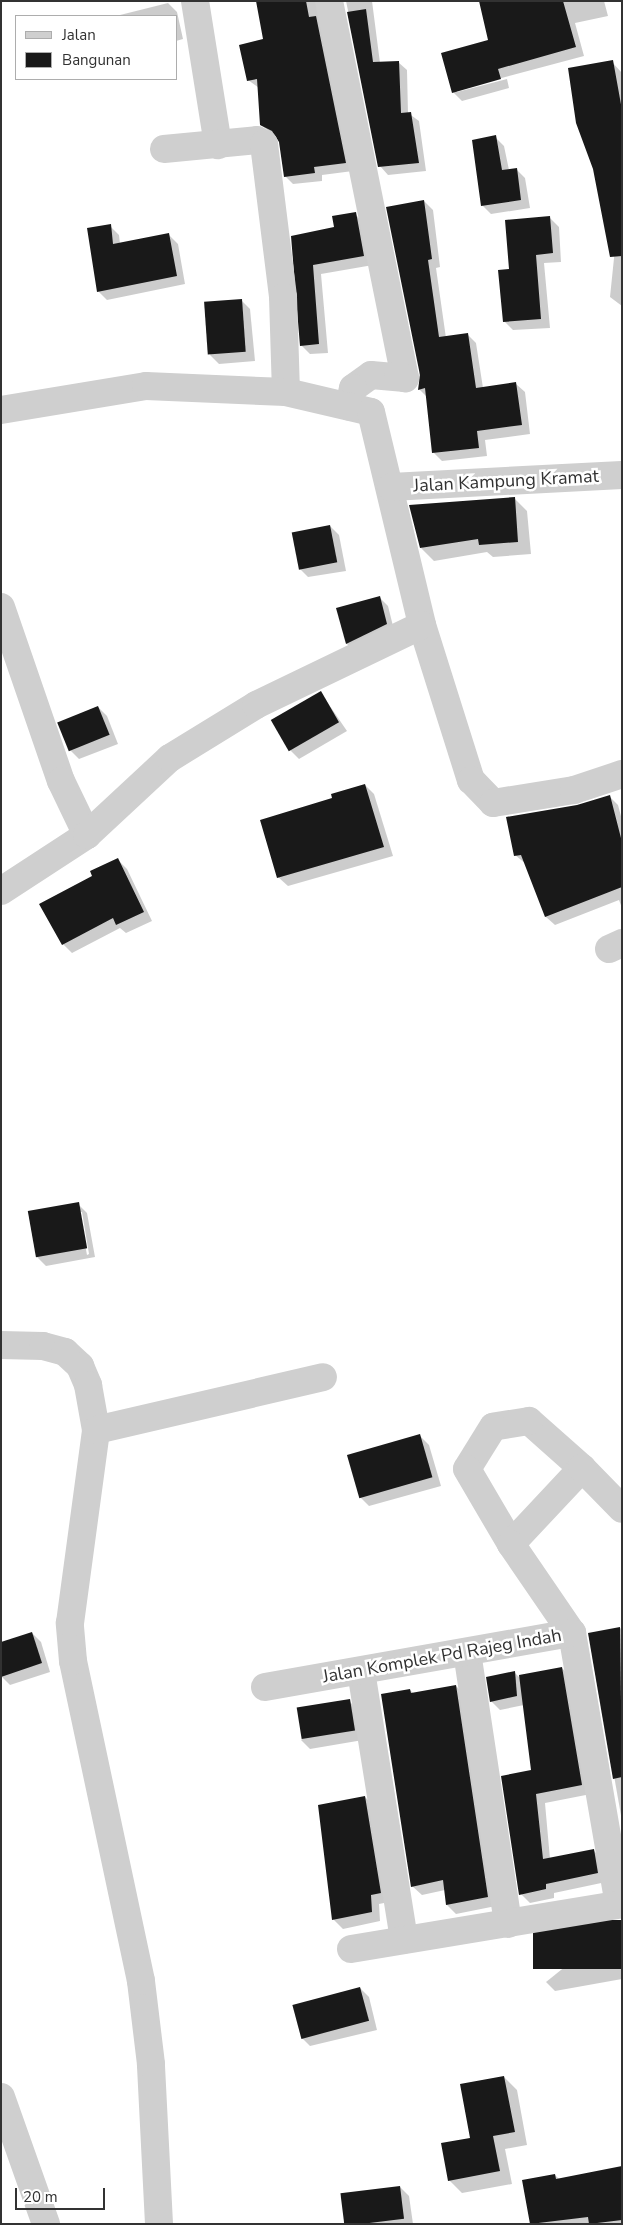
<!DOCTYPE html>
<html>
<head>
<meta charset="utf-8">
<style>
	body { margin:0 }
	#map { position:relative; width:623px; height:2225px; overflow:hidden; background:#fff; font-family:"Nunito Sans",sans-serif }
	div>[style] { position:absolute }
	[style*='--x'] { left:calc(var(--x)*1px); top:calc(var(--y)*1px); width:calc(var(--w)*1px); rotate:calc(var(--a)*1deg) }
	.shadow>* { inset:0; background:#0003 }
	.building>* { inset:0; background:#191919; transform-origin:0 0 }
	.minor>* { height:28px; margin:-14px; padding:0 14px; transform-origin:14px; border-radius:14px; background:#cfcfcf }
	span { translate:-50% -50%; white-space:nowrap; text-align:center; line-height:1.15; -webkit-text-stroke:5px #fff; paint-order:stroke }
	.street-label { font-size:18px; color:#323232 }
	.frame { position:absolute; inset:0; border:2px solid #323232; pointer-events:none }
	.legend { position:absolute; left:15px; top:15px; width:162px; height:65px; box-sizing:border-box; background:#fff; border:1px solid #adadad; margin:0; padding:6px 9px; list-style:none; font-size:15px; color:#323232 }
	.legend li { display:flex; align-items:center; gap:10px; height:25px }
	.legend b { width:25px; border:1px solid #adadad }
	.scale { position:absolute; left:15px; top:2188px; width:90px; height:22px; box-sizing:border-box; border:2px solid #323232; border-top:0; padding-left:6px; font-size:15px; line-height:18px; white-space:nowrap; color:#323232; -webkit-text-stroke:4px #fff; paint-order:stroke }
</style>
</head>
<body>
<div id="map">
	<div class="shadow">
		<i style="clip-path:polygon(257px 1px,326px 1px,353px 171px,322px 175px,322px 181px,293px 184px,285px 176px,279px 139px,261px 125px,259px 88px,248px 80px,264px 40px)"></i>
		<i style="clip-path:polygon(346px 1px,372px 1px,380px 63px,398px 62px,407px 70px,408px 113px,419px 121px,426px 171px,388px 175px,380px 166px)"></i>
		<i style="clip-path:polygon(480px 1px,604px 1px,608px 16px,575px 23px,584px 56px,457px 90px,457px 92px,507px 79px,509px 88px,462px 101px,453px 92px,489px 41px)"></i>
		<i style="clip-path:polygon(168px 3px,177px 12px,183px 39px,176px 41px,176px 16px,116px 16px)"></i>
		<i style="clip-path:polygon(612px 62px,622px 73px,622px 306px,610px 297px,617px 229px)"></i>
		<i style="clip-path:polygon(495px 137px,504px 146px,509px 170px,516px 169px,525px 178px,530px 208px,491px 214px,482px 205px)"></i>
		<i style="clip-path:polygon(424px 201px,433px 210px,440px 267px,436px 268px,446px 338px,468px 335px,476px 343px,483px 388px,516px 384px,525px 392px,530px 434px,485px 440px,487px 456px,442px 461px,433px 452px,428px 398px,419px 389px)"></i>
		<i style="clip-path:polygon(355px 214px,364px 223px,373px 265px,321px 274px,328px 353px,310px 354px,301px 345px,293px 237px,335px 228px)"></i>
		<i style="clip-path:polygon(549px 217px,559px 227px,561px 262px,544px 263px,550px 328px,513px 330px,504px 321px,510px 270px)"></i>
		<i style="clip-path:polygon(110px 226px,119px 235px,120px 244px,169px 235px,178px 244px,185px 284px,107px 300px,98px 291px)"></i>
		<i style="clip-path:polygon(241px 300px,250px 309px,255px 361px,219px 364px,210px 355px)"></i>
		<i style="clip-path:polygon(514px 498px,527px 511px,531px 554px,493px 557px,487px 552px,434px 561px,421px 548px)"></i>
		<i style="clip-path:polygon(330px 526px,339px 535px,346px 571px,308px 577px,299px 568px)"></i>
		<i style="clip-path:polygon(379px 597px,388px 606px,395px 634px,356px 653px,347px 644px,337px 609px)"></i>
		<i style="clip-path:polygon(321px 693px,347px 731px,299px 759px,290px 750px)"></i>
		<i style="clip-path:polygon(98px 707px,107px 716px,118px 744px,79px 759px,70px 750px)"></i>
		<i style="clip-path:polygon(365px 785px,374px 794px,393px 856px,288px 886px,278px 877px,334px 799px)"></i>
		<i style="clip-path:polygon(609px 796px,618px 805px,622px 820px,622px 908px,619px 900px,555px 925px,546px 917px,526px 864px,515px 855px,577px 807px)"></i>
		<i style="clip-path:polygon(118px 860px,127px 869px,152px 921px,126px 933px,120px 928px,72px 953px,63px 944px,94px 876px)"></i>
		<i style="clip-path:polygon(evenodd,78px 1204px,87px 1213px,95px 1257px,46px 1266px,37px 1257px,78px 1204px,79px 1212px,82px 1212px,89px 1254px,87px 1255px,79px 1212px)"></i>
		<i style="clip-path:polygon(420px 1436px,429px 1445px,441px 1486px,369px 1506px,360px 1497px)"></i>
		<i style="clip-path:polygon(622px 1628px,622px 1821px,589px 1634px)"></i>
		<i style="clip-path:polygon(32px 1633px,41px 1642px,50px 1672px,10px 1685px,1px 1676px)"></i>
		<i style="clip-path:polygon(562px 1668px,571px 1678px,591px 1794px,545px 1803px,550px 1859px,593px 1850px,602px 1859px,606px 1882px,554px 1893px,554px 1898px,530px 1903px,521px 1894px,533px 1771px,524px 1705px,500px 1710px,491px 1701px,514px 1672px,520px 1678px)"></i>
		<i style="clip-path:polygon(456px 1686px,465px 1695px,496px 1906px,456px 1914px,447px 1905px,445px 1890px,422px 1895px,412px 1886px,410px 1690px,414px 1694px)"></i>
		<i style="clip-path:polygon(349px 1701px,358px 1710px,363px 1740px,310px 1749px,301px 1740px)"></i>
		<i style="clip-path:polygon(365px 1797px,374px 1806px,389px 1902px,379px 1904px,380px 1921px,343px 1929px,334px 1920px,319px 1806px)"></i>
		<i style="clip-path:polygon(622px 1921px,622px 1979px,555px 1991px,546px 1982px)"></i>
		<i style="clip-path:polygon(360px 1988px,369px 1997px,377px 2030px,310px 2046px,301px 2037px)"></i>
		<i style="clip-path:polygon(504px 2077px,517px 2090px,527px 2145px,505px 2149px,512px 2184px,462px 2193px,449px 2180px)"></i>
		<i style="clip-path:polygon(622px 2167px,622px 2224px,531px 2224px,555px 2175px,559px 2179px)"></i>
		<i style="clip-path:polygon(400px 2187px,409px 2196px,413px 2224px,345px 2224px)"></i>
	</div>
	<div class="building">
		<i style="clip-path:polygon(256px 1px,306px 1px,309px 17px,316px 16px,346px 163px,314px 167px,315px 173px,284px 177px,279px 142px,272px 131px,260px 125px,257px 79px,247px 81px,239px 45px,263px 39px)"></i>
		<i style="clip-path:polygon(479px 1px,563px 1px,576px 47px,498px 69px,501px 79px,452px 93px,441px 53px,488px 40px)"></i>
		<i style="clip-path:polygon(366px 9px,373px 62px,399px 61px,401px 113px,411px 112px,419px 163px,378px 167px,347px 12px)"></i>
		<i style="clip-path:polygon(613px 60px,622px 110px,622px 256px,610px 257px,593px 169px,576px 123px,568px 68px)"></i>
		<i style="clip-path:polygon(496px 135px,502px 170px,517px 168px,521px 200px,481px 206px,472px 140px)"></i>
		<i style="clip-path:polygon(424px 200px,432px 259px,428px 260px,439px 337px,468px 333px,476px 388px,516px 382px,522px 425px,477px 431px,479px 448px,432px 453px,425px 388px,418px 390px,420px 375px,386px 207px)"></i>
		<i style="clip-path:polygon(356px 212px,364px 256px,313px 265px,319px 344px,300px 346px,291px 236px,334px 227px,332px 216px)"></i>
		<i style="clip-path:polygon(550px 216px,553px 253px,536px 255px,541px 319px,503px 322px,498px 270px,509px 269px,505px 220px)"></i>
		<i style="clip-path:polygon(111px 224px,113px 244px,169px 233px,177px 276px,97px 292px,87px 228px)"></i>
		<i style="left:242px;top:299px;width:53px;height:38px;rotate:86deg"></i>
		<i style="clip-path:polygon(515px 497px,518px 542px,479px 545px,478px 539px,420px 548px,409px 505px)"></i>
		<i style="left:330px;top:525px;width:38px;height:39px;rotate:79deg"></i>
		<i style="clip-path:polygon(380px 596px,387px 624px,346px 644px,336px 608px)"></i>
		<i style="left:321px;top:691px;width:36px;height:58px;rotate:60deg"></i>
		<i style="left:98px;top:706px;width:31px;height:44px;rotate:68deg"></i>
		<i style="clip-path:polygon(365px 784px,384px 847px,277px 878px,260px 820px,332px 798px,331px 794px)"></i>
		<i style="clip-path:polygon(610px 795px,622px 842px,622px 887px,545px 917px,521px 855px,514px 856px,506px 817px,577px 805px)"></i>
		<i style="clip-path:polygon(118px 858px,144px 912px,116px 925px,113px 918px,62px 945px,39px 904px,92px 876px,90px 871px)"></i>
		<i style="left:79px;top:1202px;width:47px;height:52px;rotate:80deg"></i>
		<i style="left:420px;top:1434px;width:45px;height:76px;rotate:74deg"></i>
		<i style="clip-path:polygon(620px 1627px,622px 1777px,613px 1779px,588px 1633px)"></i>
		<i style="clip-path:polygon(32px 1632px,42px 1663px,1px 1677px,1px 1642px)"></i>
		<i style="clip-path:polygon(562px 1667px,582px 1785px,536px 1794px,543px 1859px,594px 1849px,598px 1873px,546px 1884px,546px 1889px,519px 1895px,501px 1776px,531px 1770px,519px 1675px)"></i>
		<i style="clip-path:polygon(515px 1671px,517px 1696px,490px 1702px,486px 1677px)"></i>
		<i style="clip-path:polygon(456px 1685px,488px 1897px,446px 1905px,443px 1880px,411px 1887px,381px 1694px,410px 1689px,411px 1693px)"></i>
		<i style="left:350px;top:1699px;width:32px;height:54px;rotate:81deg"></i>
		<i style="clip-path:polygon(365px 1796px,381px 1893px,371px 1895px,372px 1912px,332px 1920px,318px 1805px)"></i>
		<i style="left:622px;top:1920px;width:49px;height:89px;rotate:90deg"></i>
		<i style="left:360px;top:1987px;width:35px;height:70px;rotate:75deg"></i>
		<i style="clip-path:polygon(504px 2076px,515px 2132px,493px 2136px,500px 2171px,448px 2181px,441px 2143px,470px 2138px,460px 2084px)"></i>
		<i style="clip-path:polygon(622px 2166px,622px 2220px,589px 2224px,588px 2217px,530px 2224px,522px 2180px,555px 2174px,556px 2179px)"></i>
		<i style="left:400px;top:2186px;width:33px;height:60px;rotate:83deg"></i>
	</div>
	<div class="minor">
		<i style="--x:195;--y:1;--w:146;--a:80.9"></i>
		<i style="--x:329;--y:1;--w:385;--a:78.6"></i>
		<i style="--x:405;--y:378;--w:34;--a:-175"></i>
		<i style="--x:371;--y:375;--w:22;--a:144"></i>
		<i style="--x:353;--y:388;--w:19;--a:102"></i>
		<i style="--x:164;--y:149;--w:93;--a:-5.5"></i>
		<i style="--x:257;--y:140;--w:8;--a:30"></i>
		<i style="--x:264;--y:144;--w:154;--a:82.9"></i>
		<i style="--x:283;--y:297;--w:95;--a:88.2"></i>
		<i style="--x:1;--y:410;--w:147;--a:-9.4"></i>
		<i style="--x:146;--y:386;--w:140;--a:2.5"></i>
		<i style="--x:286;--y:392;--w:87;--a:13.2"></i>
		<i style="--x:371;--y:412;--w:219;--a:76.5"></i>
		<i style="--x:422;--y:625;--w:163;--a:72.5"></i>
		<i style="--x:471;--y:780;--w:32;--a:46"></i>
		<i style="--x:493;--y:803;--w:82;--a:-9.1"></i>
		<i style="--x:574;--y:790;--w:51;--a:-18.4"></i>
		<i style="--x:391;--y:487;--w:231;--a:-3"></i>
		<i style="--x:1;--y:607;--w:184;--a:71"></i>
		<i style="--x:61;--y:781;--w:60;--a:64.3"></i>
		<i style="--x:1;--y:891;--w:103;--a:-33.1"></i>
		<i style="--x:87;--y:835;--w:113;--a:-42.9"></i>
		<i style="--x:170;--y:758;--w:101;--a:-31.6"></i>
		<i style="--x:256;--y:705;--w:184;--a:-25.7"></i>
		<i style="--x:609;--y:949;--w:14;--a:-25"></i>
		<i style="--x:1;--y:1345;--w:42;--a:1.4"></i>
		<i style="--x:43;--y:1346;--w:23;--a:15"></i>
		<i style="--x:65;--y:1352;--w:21;--a:43"></i>
		<i style="--x:80;--y:1366;--w:21;--a:67"></i>
		<i style="--x:88;--y:1385;--w:46;--a:79.9"></i>
		<i style="--x:582;--y:1468;--w:71;--a:-138.4"></i>
		<i style="--x:529;--y:1421;--w:36;--a:171"></i>
		<i style="--x:493;--y:1427;--w:49;--a:121.8"></i>
		<i style="--x:467;--y:1469;--w:87;--a:59.6"></i>
		<i style="--x:511;--y:1544;--w:104;--a:-46.9"></i>
		<i style="--x:582;--y:1468;--w:57;--a:45.7"></i>
		<i style="--x:511;--y:1544;--w:108;--a:55.6"></i>
		<i style="--x:572;--y:1633;--w:275;--a:80.2"></i>
		<i style="--x:467;--y:1652;--w:275;--a:81.4"></i>
		<i style="--x:361;--y:1671;--w:272;--a:80.9"></i>
		<i style="--x:265;--y:1687;--w:312;--a:-10"></i>
		<i style="--x:351;--y:1949;--w:275;--a:-9.4"></i>
		<i style="--x:1;--y:2097;--w:135;--a:70.5"></i>
		<i style="--x:159;--y:2224;--w:160;--a:-92.9"></i>
		<i style="--x:151;--y:2064;--w:84;--a:-96.9"></i>
		<i style="--x:141;--y:1981;--w:327;--a:-102"></i>
		<i style="--x:73;--y:1661;--w:38;--a:-95"></i>
		<i style="--x:70;--y:1623;--w:195;--a:-82.3"></i>
		<i style="--x:96;--y:1430;--w:233;--a:-13.1"></i>
	</div>
	<div class="street-label">
		<span style="left:506px;top:481px;rotate:-3deg">Jalan Kampung Kramat</span>
		<span style="left:442px;top:1656px;rotate:-10deg">Jalan Komplek Pd Rajeg Indah</span>
	</div>
	<div class="frame"></div>
	<ul class="legend">
	<li><b style="height:6px;background:#cfcfcf"></b>Jalan</li>
	<li><b style="height:14px;background:#191919"></b>Bangunan</li>
	</ul>
	<div class="scale">20 m</div>
</div>
</body>
</html>
